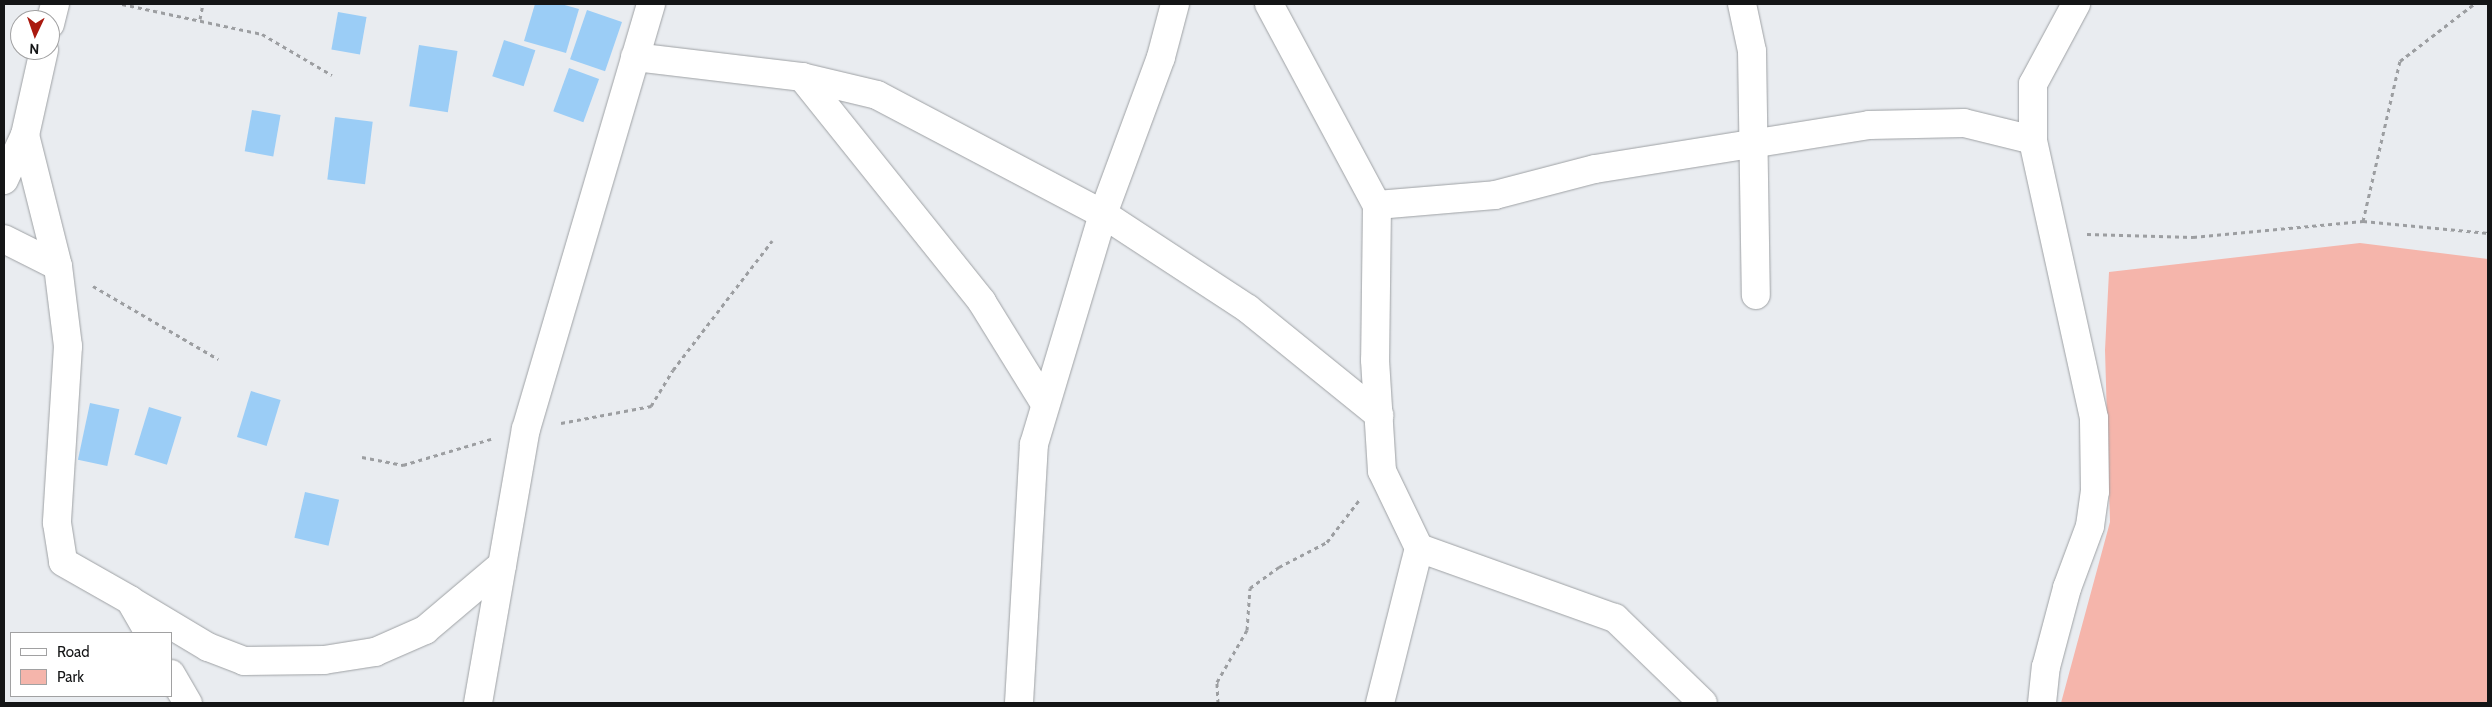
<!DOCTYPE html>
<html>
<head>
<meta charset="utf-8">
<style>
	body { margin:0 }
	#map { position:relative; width:2492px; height:707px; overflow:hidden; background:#e9ecf0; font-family:Cabin,sans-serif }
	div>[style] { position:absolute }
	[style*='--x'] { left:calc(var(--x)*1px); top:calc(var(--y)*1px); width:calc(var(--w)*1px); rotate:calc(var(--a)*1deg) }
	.green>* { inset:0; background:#f5b5ab }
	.building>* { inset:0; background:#9bcdf6; transform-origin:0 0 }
	.path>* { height:3px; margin-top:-1.5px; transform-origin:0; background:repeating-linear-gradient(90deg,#9c9ea1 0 4px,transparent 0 8px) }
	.roads { filter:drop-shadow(0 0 1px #9ea1a4) drop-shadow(0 0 1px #9ea1a4) }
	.street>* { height:28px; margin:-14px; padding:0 14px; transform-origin:14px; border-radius:14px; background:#fff }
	span { translate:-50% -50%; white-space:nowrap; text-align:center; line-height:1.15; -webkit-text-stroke:4px #fff; paint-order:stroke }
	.frame { position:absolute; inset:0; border:5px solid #141516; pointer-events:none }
	.legend { position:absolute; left:10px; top:632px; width:162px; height:65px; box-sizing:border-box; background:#fff; border:1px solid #a1a1a2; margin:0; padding:6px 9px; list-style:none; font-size:15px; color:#141516 }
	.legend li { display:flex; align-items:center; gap:10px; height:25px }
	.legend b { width:25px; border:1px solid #a1a1a2 }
	.north { position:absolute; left:10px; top:10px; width:50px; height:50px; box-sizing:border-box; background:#fff; border:1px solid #a1a1a2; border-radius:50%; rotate:183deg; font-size:14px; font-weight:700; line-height:20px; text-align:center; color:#141516 }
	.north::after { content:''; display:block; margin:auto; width:18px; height:22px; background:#aa190f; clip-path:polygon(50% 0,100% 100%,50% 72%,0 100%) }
</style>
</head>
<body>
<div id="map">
	<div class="green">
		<i style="clip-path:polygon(2360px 243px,2488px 259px,2488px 703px,2061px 703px,2110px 522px,2105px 350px,2109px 272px)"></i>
	</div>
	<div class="building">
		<i style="clip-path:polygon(535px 4px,561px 4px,579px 9px,566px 53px,524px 41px)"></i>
		<i style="left:587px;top:10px;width:37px;height:52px;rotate:19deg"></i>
		<i style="left:338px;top:12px;width:29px;height:38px;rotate:10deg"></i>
		<i style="left:504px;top:40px;width:33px;height:38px;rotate:18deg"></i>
		<i style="left:419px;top:45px;width:39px;height:62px;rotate:9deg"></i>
		<i style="left:569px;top:68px;width:32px;height:46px;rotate:20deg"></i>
		<i style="left:252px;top:110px;width:29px;height:42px;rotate:10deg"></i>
		<i style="left:335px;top:117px;width:38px;height:63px;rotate:7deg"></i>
		<i style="left:251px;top:391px;width:31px;height:48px;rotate:17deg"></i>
		<i style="left:90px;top:403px;width:30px;height:58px;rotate:12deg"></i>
		<i style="left:149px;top:407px;width:34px;height:50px;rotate:17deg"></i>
		<i style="left:305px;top:492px;width:35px;height:47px;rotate:13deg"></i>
	</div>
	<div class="path">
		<i style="--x:122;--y:4;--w:143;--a:12.1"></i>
		<i style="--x:262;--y:34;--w:81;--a:30.4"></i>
		<i style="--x:200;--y:19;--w:15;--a:-79"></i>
		<i style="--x:2363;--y:221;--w:164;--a:-77"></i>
		<i style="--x:2400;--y:61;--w:93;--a:-37.6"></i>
		<i style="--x:2087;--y:234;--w:106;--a:1.6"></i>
		<i style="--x:2193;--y:237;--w:171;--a:-5.4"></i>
		<i style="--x:2363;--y:221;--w:126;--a:5.5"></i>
		<i style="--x:93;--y:286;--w:145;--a:30.3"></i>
		<i style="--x:561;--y:423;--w:92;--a:-10.7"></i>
		<i style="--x:651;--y:406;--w:42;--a:-58.6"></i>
		<i style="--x:673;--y:370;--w:163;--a:-52.5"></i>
		<i style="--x:362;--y:457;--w:42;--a:11"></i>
		<i style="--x:403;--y:465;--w:92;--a:-16.5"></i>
		<i style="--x:1218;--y:703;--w:21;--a:-93"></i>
		<i style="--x:1217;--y:682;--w:60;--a:-60"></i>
		<i style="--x:1247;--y:630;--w:42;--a:-85.9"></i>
		<i style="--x:1250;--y:588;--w:36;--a:-36"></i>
		<i style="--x:1279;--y:567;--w:54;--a:-27.5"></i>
		<i style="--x:1327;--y:542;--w:54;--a:-52.5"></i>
	</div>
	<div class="roads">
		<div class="street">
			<i style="--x:1269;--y:4;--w:228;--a:61.8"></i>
			<i style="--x:1377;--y:205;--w:155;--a:90.7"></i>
			<i style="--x:1375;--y:360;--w:111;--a:86.4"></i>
			<i style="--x:1382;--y:471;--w:85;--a:64.3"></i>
			<i style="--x:1419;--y:548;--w:208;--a:19.7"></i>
			<i style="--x:1615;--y:618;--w:122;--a:44"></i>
			<i style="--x:1742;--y:4;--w:48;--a:78"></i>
			<i style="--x:1752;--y:51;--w:244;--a:89.1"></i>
			<i style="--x:50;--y:24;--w:21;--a:-76"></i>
			<i style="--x:44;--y:50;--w:87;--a:102.6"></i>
			<i style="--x:25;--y:135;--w:135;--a:75.9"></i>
			<i style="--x:58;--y:266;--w:81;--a:82.9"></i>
			<i style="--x:68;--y:346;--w:177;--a:93.6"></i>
			<i style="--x:57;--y:523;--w:39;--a:81"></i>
			<i style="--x:63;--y:562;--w:77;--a:29.6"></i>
			<i style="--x:130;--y:600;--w:38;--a:60"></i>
			<i style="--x:635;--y:57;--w:168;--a:6.8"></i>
			<i style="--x:802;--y:77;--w:288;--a:51.3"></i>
			<i style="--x:982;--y:302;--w:120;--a:58.3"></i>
			<i style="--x:802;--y:77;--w:77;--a:13.5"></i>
			<i style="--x:877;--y:95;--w:255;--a:27.8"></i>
			<i style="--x:1103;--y:214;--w:167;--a:-69.7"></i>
			<i style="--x:1161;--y:57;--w:55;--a:-75.2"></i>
			<i style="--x:4;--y:180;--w:50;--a:-65"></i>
			<i style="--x:1377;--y:205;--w:118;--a:-4.8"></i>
			<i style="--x:1495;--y:195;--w:103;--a:-14.6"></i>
			<i style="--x:1595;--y:169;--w:278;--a:-9.1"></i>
			<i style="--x:1869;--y:125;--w:95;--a:-1.2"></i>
			<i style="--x:1964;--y:123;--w:71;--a:13.8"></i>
			<i style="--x:4;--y:239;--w:60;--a:26.6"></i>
			<i style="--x:131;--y:601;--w:90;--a:30.9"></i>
			<i style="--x:208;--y:647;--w:39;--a:21"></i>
			<i style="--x:244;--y:661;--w:80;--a:-0.7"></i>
			<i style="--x:324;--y:660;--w:52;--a:-8.9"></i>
			<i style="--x:375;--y:652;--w:55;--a:-23.7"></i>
			<i style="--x:425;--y:630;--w:101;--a:-40.2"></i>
			<i style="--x:171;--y:674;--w:34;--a:60"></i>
			<i style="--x:478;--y:703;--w:278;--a:-80.1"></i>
			<i style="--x:526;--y:429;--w:443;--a:-73.6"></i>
			<i style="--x:1019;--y:703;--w:259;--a:-86.7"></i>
			<i style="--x:1034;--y:444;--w:240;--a:-73.3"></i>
			<i style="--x:1103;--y:214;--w:173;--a:33.2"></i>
			<i style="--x:1248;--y:309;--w:169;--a:39"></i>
			<i style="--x:1380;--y:703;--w:160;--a:-75.9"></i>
			<i style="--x:2042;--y:703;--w:36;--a:-84"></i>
			<i style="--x:2046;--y:667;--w:82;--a:-75.1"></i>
			<i style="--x:2067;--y:588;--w:66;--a:-69.6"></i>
			<i style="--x:2090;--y:526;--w:34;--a:-82"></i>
			<i style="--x:2095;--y:492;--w:74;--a:-90.8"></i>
			<i style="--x:2094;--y:418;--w:285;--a:-102.4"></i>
			<i style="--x:2033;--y:140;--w:56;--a:-90"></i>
			<i style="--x:2033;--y:84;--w:91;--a:-61.7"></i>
		</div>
	</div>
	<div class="frame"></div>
	<ul class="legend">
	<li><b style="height:6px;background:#fff"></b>Road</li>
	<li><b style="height:14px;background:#f5b5ab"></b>Park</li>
	</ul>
	<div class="north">N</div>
</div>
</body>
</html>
